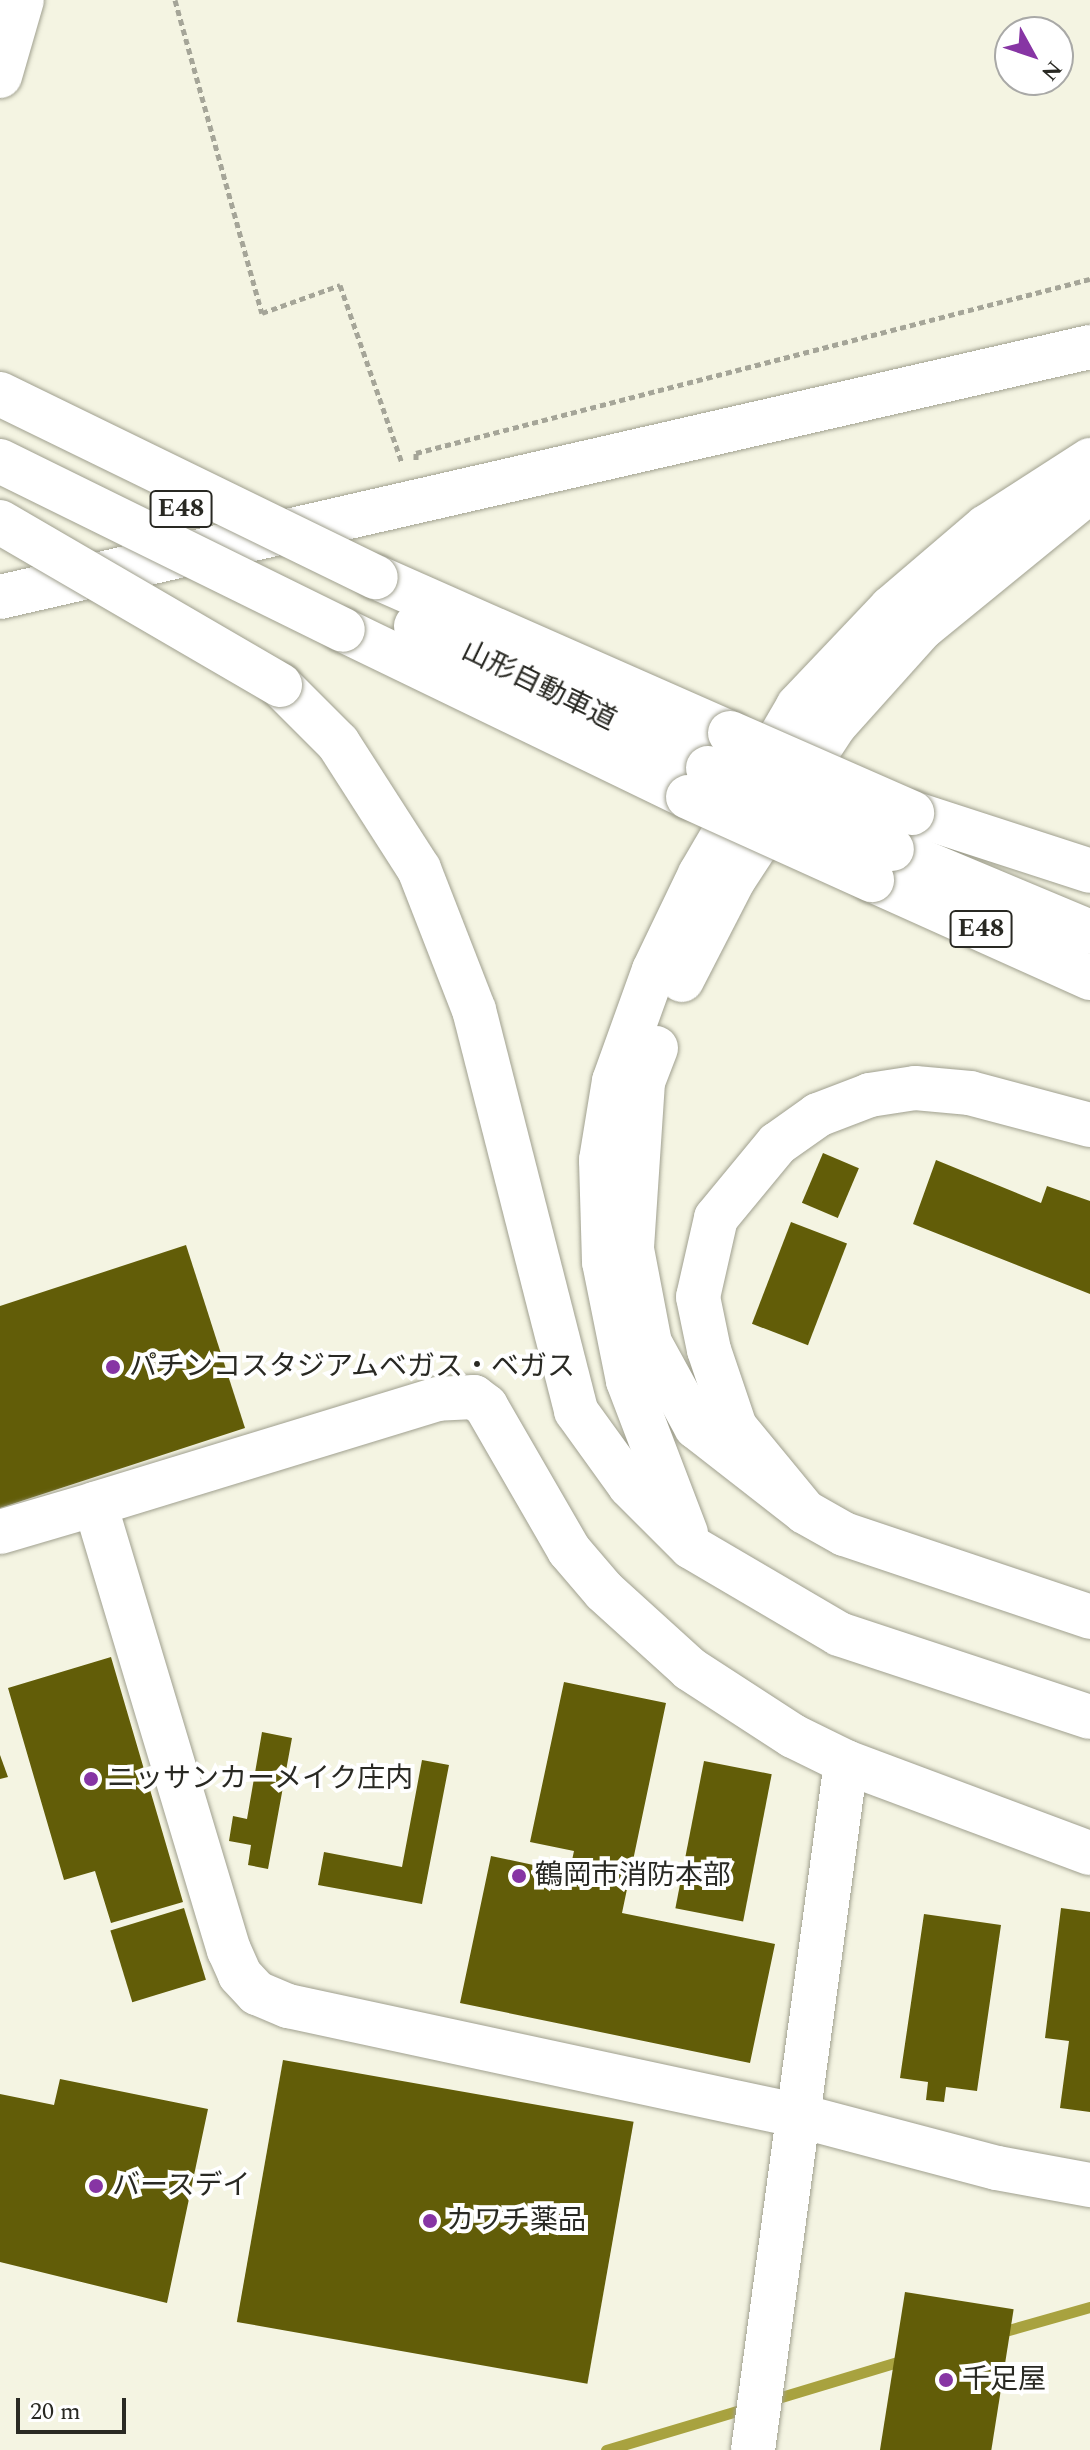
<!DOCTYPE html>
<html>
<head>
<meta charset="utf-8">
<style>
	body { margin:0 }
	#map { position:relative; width:1090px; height:2450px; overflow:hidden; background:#f4f4e2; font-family:Spectral,"Noto Sans JP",serif }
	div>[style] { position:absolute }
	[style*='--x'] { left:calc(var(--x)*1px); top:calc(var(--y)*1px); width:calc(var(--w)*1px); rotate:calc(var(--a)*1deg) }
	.stream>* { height:11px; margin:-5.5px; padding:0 5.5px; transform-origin:5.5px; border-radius:5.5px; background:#a8a23f }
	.building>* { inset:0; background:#625d08; transform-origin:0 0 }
	.path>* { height:5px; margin-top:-2.5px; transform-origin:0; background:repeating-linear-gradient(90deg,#a5a598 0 6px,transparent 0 10px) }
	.roads { filter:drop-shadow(0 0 2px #a0a08f) drop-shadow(0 0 2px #a0a08f) }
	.secondary>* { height:44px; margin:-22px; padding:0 22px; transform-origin:22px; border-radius:22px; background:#fff }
	.highway>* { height:44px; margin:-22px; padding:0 22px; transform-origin:22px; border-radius:22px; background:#fff }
	.bridges { filter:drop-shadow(0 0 2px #a0a08f) drop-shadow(0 0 2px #a0a08f) }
	.highway-bridge>* { height:44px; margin:-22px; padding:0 22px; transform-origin:22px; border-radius:22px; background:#fff }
	.dots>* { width:22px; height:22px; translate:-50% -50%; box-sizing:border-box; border:4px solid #fff; border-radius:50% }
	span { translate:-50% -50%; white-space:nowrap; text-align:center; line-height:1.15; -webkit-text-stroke:8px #fff; paint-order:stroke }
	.shield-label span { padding:2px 6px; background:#fff; border:2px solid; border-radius:6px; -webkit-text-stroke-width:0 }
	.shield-label { font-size:26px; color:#292923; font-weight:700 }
	.street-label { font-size:28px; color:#292923 }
	.poi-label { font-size:28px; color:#292923 }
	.left { translate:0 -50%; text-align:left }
	.north { position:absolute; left:994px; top:16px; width:80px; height:80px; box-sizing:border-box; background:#fff; border:2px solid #a9a9a7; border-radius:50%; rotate:130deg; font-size:22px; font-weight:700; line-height:32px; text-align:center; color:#292923 }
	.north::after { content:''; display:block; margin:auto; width:28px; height:36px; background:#8735a4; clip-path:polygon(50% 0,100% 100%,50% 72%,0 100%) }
	.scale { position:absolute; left:16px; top:2398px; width:110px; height:36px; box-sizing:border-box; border:4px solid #292923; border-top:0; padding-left:10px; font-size:24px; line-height:28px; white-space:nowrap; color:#292923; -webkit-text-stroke:6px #fff; paint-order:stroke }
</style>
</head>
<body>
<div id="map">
	<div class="stream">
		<i style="--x:998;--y:2333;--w:96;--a:-15.8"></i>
		<i style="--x:768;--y:2401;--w:142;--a:-16.8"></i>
		<i style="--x:606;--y:2450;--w:147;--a:-16.6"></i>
	</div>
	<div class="building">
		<i style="left:823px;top:1153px;width:39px;height:54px;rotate:23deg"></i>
		<i style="clip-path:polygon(936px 1160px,1041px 1203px,1047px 1186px,1090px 1201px,1090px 1294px,913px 1224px)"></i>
		<i style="left:791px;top:1222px;width:60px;height:109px;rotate:21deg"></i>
		<i style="clip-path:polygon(186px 1245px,245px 1428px,0 1508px,0 1306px)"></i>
		<i style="clip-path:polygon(111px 1657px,183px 1902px,111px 1923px,95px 1871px,64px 1880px,8px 1688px)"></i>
		<i style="clip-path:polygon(564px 1682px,666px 1703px,622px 1913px,775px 1944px,750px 2063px,460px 2003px,491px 1856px,552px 1869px,549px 1884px,566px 1888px,574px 1851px,530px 1842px)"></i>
		<i style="clip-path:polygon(262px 1732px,292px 1738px,268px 1869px,248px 1865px,251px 1845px,229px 1841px,233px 1816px,247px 1819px)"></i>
		<i style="clip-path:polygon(0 1755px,8px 1777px,0 1779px)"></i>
		<i style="clip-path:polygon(422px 1760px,449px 1765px,422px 1904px,318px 1885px,324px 1852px,402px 1867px)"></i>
		<i style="left:704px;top:1761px;width:69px;height:150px;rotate:11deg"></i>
		<i style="left:184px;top:1908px;width:75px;height:77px;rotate:73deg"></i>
		<i style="clip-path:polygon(1061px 1908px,1090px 1912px,1090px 2112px,1060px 2108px,1069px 2041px,1045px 2038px)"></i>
		<i style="clip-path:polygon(924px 1914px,1001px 1925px,977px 2091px,946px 2087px,944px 2102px,926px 2100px,928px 2082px,900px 2078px)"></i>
		<i style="left:283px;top:2060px;width:356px;height:266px;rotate:10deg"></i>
		<i style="clip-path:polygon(60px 2079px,208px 2109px,167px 2303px,0 2262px,0 2094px,54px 2105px)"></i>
		<i style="left:905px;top:2292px;width:110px;height:160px;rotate:9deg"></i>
	</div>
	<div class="path">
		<i style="--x:175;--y:0;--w:325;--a:74.5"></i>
		<i style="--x:262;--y:313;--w:83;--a:-19.7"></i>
		<i style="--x:340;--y:285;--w:188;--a:70.8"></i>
		<i style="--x:416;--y:460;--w:7;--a:-90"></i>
		<i style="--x:416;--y:453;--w:696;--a:-14.48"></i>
	</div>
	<div class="roads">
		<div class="secondary">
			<i style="--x:0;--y:76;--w:79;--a:-73.9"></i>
			<i style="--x:0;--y:597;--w:1118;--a:-12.92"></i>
			<i style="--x:0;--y:1532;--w:99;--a:-16.4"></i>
			<i style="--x:846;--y:1762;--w:59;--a:-153.9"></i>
			<i style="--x:793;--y:1736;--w:123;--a:-147"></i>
			<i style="--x:690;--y:1669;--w:116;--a:-137.8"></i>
			<i style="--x:604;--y:1591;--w:54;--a:-130.5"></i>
			<i style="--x:569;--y:1550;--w:166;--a:-120"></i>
			<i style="--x:486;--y:1406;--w:15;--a:-143"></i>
			<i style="--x:474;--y:1397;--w:36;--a:177"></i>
			<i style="--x:438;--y:1399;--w:359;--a:163"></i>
			<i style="--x:95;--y:1504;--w:466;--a:73.3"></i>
			<i style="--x:229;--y:1950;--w:27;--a:66"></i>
			<i style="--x:240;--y:1975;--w:25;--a:47"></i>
			<i style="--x:257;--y:1993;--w:34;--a:23"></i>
			<i style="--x:288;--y:2006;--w:524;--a:12.13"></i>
			<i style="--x:800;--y:2116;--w:204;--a:14.8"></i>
			<i style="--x:997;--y:2168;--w:95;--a:10.4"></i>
			<i style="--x:753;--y:2450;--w:694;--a:-82.3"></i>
			<i style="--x:846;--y:1762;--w:260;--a:20.5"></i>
		</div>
		<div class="highway">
			<i style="--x:376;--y:577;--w:387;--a:23.8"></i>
			<i style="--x:416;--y:626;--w:325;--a:25.9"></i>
			<i style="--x:343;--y:630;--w:383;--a:25.8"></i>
			<i style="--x:280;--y:685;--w:82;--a:45"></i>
			<i style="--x:338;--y:743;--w:150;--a:57.3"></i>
			<i style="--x:419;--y:869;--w:151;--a:68.7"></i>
			<i style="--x:474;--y:1010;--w:414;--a:75.7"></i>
			<i style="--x:576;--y:1411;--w:92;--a:54.2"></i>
			<i style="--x:630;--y:1486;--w:86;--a:45"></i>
			<i style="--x:691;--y:1547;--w:172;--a:30.4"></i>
			<i style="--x:839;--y:1634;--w:264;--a:18.3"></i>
			<i style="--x:912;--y:813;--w:187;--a:18"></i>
			<i style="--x:892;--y:849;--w:215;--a:22.7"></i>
			<i style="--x:872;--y:880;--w:239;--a:24.2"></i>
			<i style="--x:682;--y:980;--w:114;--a:-62.8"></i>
			<i style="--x:734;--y:879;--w:183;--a:-56.8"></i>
			<i style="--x:834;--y:726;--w:132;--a:-48.1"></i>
			<i style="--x:922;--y:628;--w:217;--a:-39.2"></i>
			<i style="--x:656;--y:1048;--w:36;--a:111"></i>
			<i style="--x:643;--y:1082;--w:167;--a:93.8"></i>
			<i style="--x:632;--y:1249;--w:96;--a:79.2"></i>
			<i style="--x:650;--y:1343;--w:96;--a:61.3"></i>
			<i style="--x:696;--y:1427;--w:138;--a:37.9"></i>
			<i style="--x:1090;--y:1125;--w:124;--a:-165.1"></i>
			<i style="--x:970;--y:1093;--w:55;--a:-174.8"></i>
			<i style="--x:915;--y:1088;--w:46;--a:171.2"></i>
			<i style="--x:870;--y:1095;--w:56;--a:159"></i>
			<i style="--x:818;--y:1115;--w:50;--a:144.7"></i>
			<i style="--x:777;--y:1144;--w:96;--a:129.5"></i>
			<i style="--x:716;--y:1218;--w:81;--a:102.8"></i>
			<i style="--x:698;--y:1297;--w:54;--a:78.3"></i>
			<i style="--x:709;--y:1350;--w:81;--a:71.3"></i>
			<i style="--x:735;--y:1427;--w:110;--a:50.5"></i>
			<i style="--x:805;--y:1512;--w:45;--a:29.4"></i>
			<i style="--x:844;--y:1534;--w:260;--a:18.6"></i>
			<i style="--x:686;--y:1533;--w:163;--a:-110.9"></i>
			<i style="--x:628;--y:1381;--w:121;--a:-101.4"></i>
			<i style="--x:604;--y:1262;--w:102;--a:-91.7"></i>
			<i style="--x:601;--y:1160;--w:80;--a:-80.7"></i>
			<i style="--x:614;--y:1081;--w:118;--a:-70.2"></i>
			<i style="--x:654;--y:970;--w:106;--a:-64.4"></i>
			<i style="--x:700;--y:874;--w:194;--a:-59.7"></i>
			<i style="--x:798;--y:706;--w:135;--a:-46.5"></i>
			<i style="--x:891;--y:608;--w:125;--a:-40.5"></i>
			<i style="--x:986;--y:527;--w:124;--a:-32.8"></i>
		</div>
	</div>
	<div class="bridges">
		<div class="highway-bridge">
			<i style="--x:0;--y:394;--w:418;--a:26"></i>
			<i style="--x:0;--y:461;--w:382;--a:26.2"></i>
			<i style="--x:0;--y:522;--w:324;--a:30.2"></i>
			<i style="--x:730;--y:733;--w:199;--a:23.7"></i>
			<i style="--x:708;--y:768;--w:201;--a:23.8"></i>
			<i style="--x:688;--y:797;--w:202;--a:24.3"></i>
		</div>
	</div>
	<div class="dots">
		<i style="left:113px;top:1367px;background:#8735a4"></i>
		<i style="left:91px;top:1779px;background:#8735a4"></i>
		<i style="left:519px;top:1876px;background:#8735a4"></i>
		<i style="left:96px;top:2186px;background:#8735a4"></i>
		<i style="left:430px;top:2221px;background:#8735a4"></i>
		<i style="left:946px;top:2380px;background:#8735a4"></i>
	</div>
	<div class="shield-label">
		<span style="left:181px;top:509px">E48</span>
		<span style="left:981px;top:929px">E48</span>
	</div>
	<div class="street-label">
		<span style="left:539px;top:686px;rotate:26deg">山形自動車道</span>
	</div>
	<div class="poi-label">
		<span class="left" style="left:129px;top:1367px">パチンコスタジアムベガス・ベガス</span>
		<span class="left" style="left:107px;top:1779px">ニッサンカーメイク庄内</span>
		<span class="left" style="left:535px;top:1876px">鶴岡市消防本部</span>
		<span class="left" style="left:112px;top:2186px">バースデイ</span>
		<span class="left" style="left:446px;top:2221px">カワチ薬品</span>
		<span class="left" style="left:962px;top:2380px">千足屋</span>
	</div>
	<div class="north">N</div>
	<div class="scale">20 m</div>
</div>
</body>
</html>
